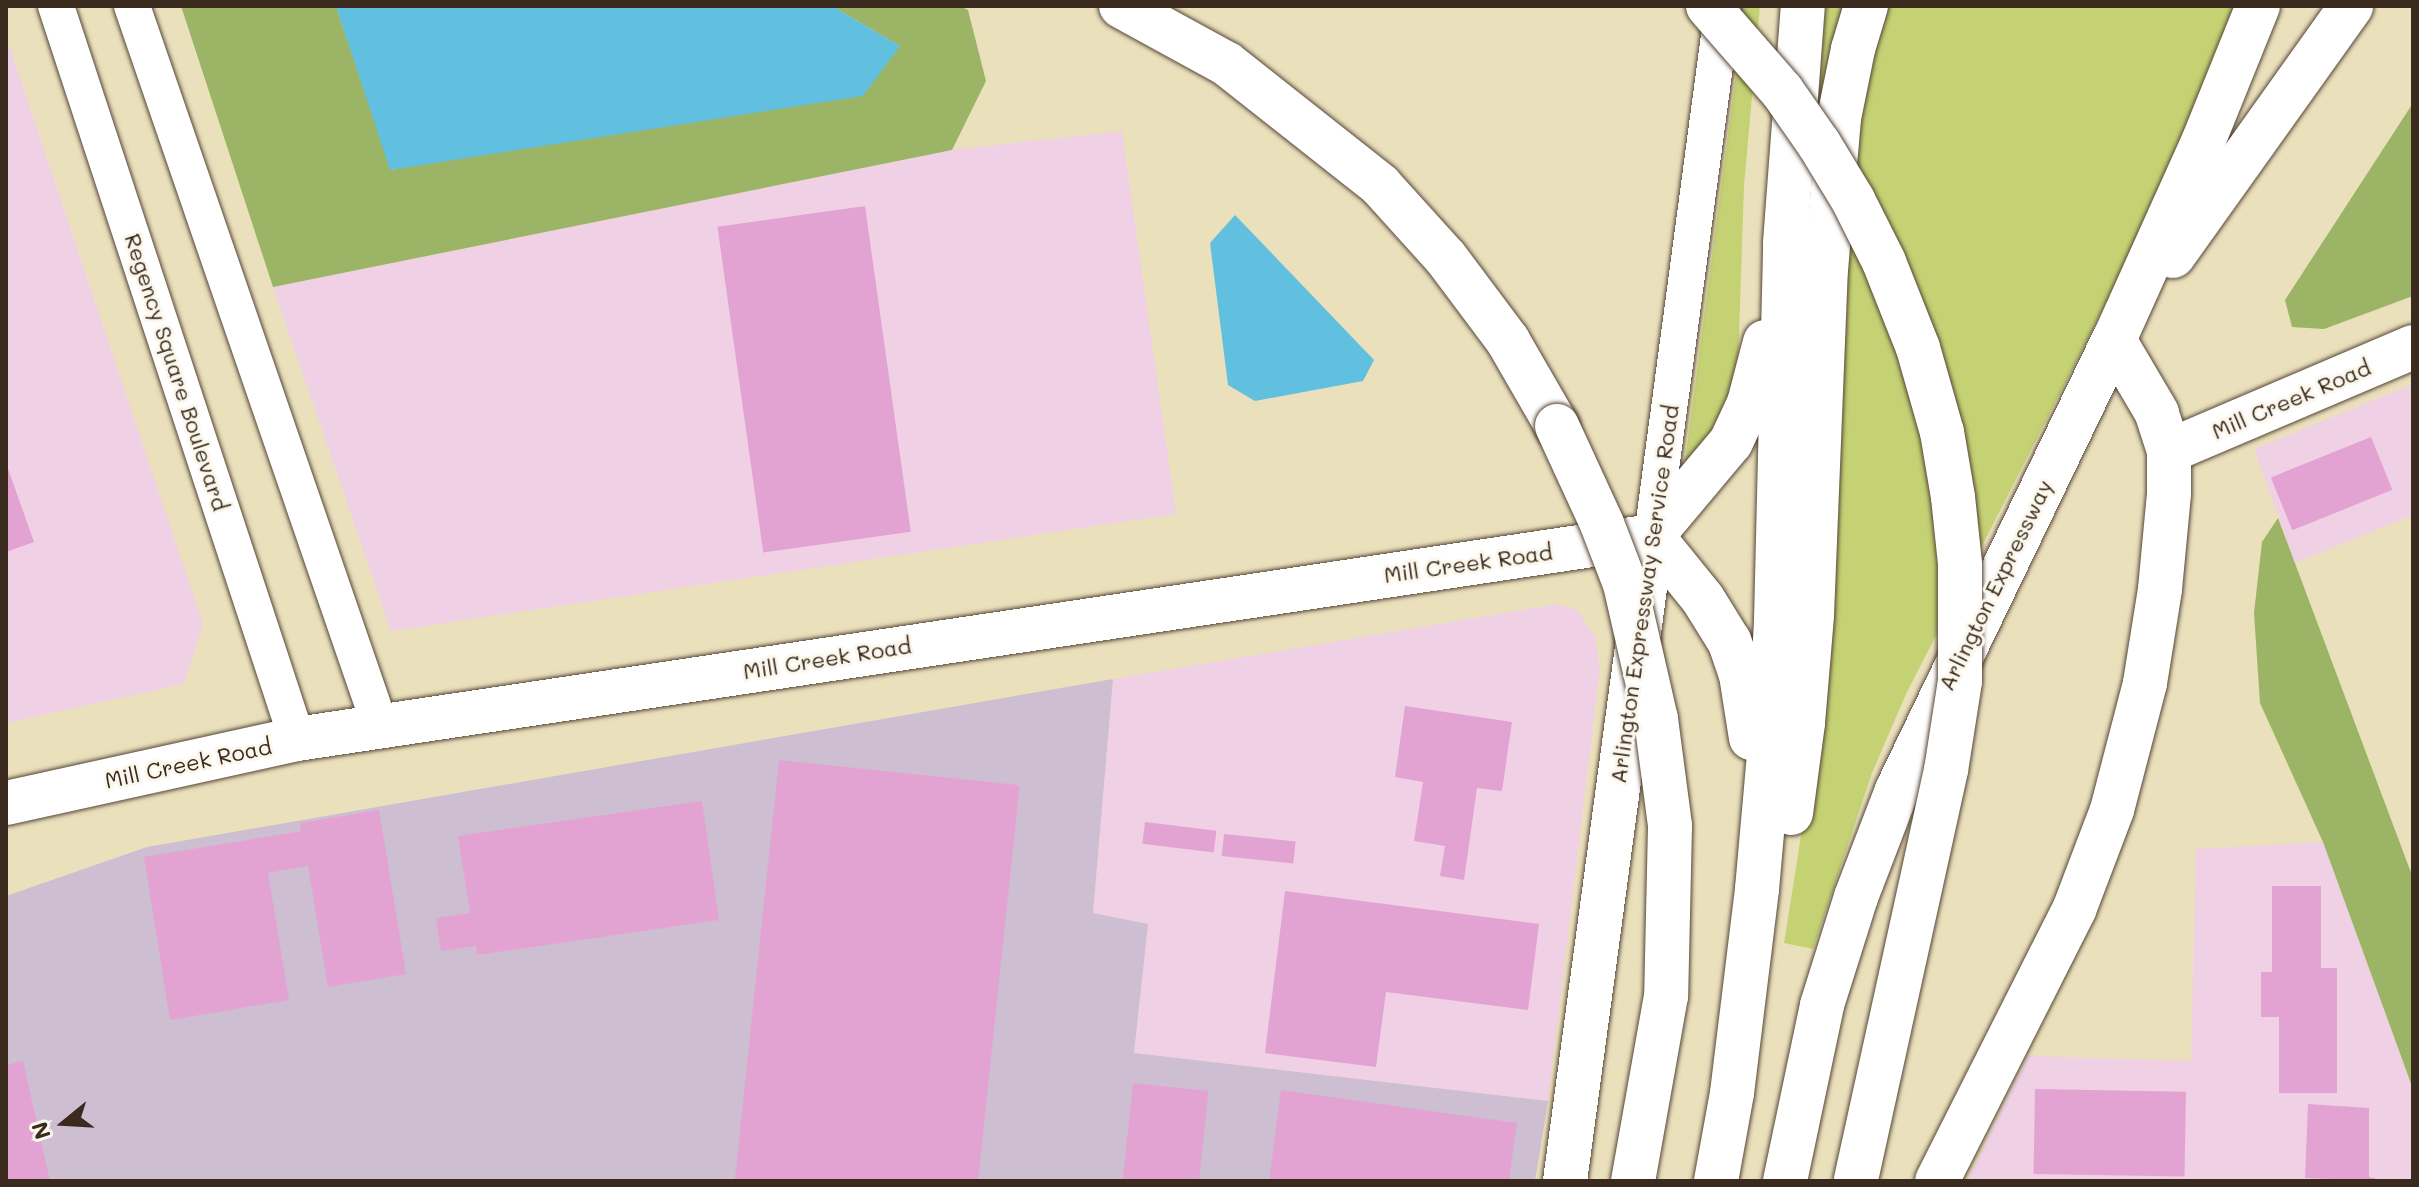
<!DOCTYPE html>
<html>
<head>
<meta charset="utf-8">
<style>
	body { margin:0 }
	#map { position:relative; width:2419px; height:1187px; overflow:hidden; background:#eae0bc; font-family:Mali,sans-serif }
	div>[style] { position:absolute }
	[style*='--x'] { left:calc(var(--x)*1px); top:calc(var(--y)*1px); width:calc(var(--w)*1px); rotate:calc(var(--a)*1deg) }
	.built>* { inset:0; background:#f0d0e5 }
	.industrial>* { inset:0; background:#cebed2 }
	.green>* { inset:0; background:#c4d274 }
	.forest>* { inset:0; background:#9bb466 }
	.water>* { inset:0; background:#61bfdf }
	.building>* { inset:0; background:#e3a3d2; transform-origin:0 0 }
	.roads { filter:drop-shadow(0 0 2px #554536) drop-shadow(0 0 2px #554536) }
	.street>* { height:36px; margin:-18px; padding:0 18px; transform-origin:18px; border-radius:18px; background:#fff }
	.secondary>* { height:44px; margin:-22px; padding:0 22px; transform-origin:22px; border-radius:22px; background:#fff }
	.highway>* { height:44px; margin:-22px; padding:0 22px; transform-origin:22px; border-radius:22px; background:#fff }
	.bridges { filter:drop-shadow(0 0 2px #554536) drop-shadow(0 0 2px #554536) }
	.highway-bridge>* { height:44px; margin:-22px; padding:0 22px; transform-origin:22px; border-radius:22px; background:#fff }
	span { translate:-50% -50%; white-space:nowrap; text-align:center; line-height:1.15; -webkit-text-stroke:6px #fbf7ec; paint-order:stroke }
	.street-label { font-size:22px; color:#3b2a1e }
	.frame { position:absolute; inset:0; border:8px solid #3b2a1e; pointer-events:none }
	.north { position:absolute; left:24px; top:1083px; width:80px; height:80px; -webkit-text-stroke:6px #fbf7ec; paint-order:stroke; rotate:252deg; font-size:22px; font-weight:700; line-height:32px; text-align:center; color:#3b2a1e }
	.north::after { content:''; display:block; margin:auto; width:28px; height:36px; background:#3b2a1e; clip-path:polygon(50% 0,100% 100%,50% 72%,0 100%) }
</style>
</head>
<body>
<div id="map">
	<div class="built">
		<i style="clip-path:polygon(6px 36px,203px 624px,184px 684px,6px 723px)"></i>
		<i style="clip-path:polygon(1122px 131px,1176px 514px,391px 631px,273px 287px,952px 150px)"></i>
		<i style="clip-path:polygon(2413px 384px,2413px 515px,2295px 563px,2254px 449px)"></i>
		<i style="clip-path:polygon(1558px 604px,1578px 611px,1595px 637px,1600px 667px,1548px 1101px,1134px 1053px,1148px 924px,1093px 913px,1113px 679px)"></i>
		<i style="clip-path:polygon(2323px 842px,2413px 1089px,2413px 1181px,1967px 1181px,2028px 1056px,2191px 1061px,2196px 849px)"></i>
	</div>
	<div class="industrial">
		<i style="clip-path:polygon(1113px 679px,1093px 913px,1148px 924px,1134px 1053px,1548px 1101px,1535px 1181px,6px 1181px,6px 896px,147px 847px)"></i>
	</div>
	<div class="green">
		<i style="clip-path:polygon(1745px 6px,1760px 6px,1744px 186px,1738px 366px,1728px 414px,1694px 459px,1685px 461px)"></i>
		<i style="clip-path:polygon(1826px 6px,1853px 6px,1814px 221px,1817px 86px)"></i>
		<i style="clip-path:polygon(1882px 6px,2238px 6px,2210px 82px,2122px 272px,1906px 694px,1872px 773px,1813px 949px,1784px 943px,1804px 817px,1835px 254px)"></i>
	</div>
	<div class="forest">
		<i style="clip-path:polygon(181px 6px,336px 6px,391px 170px,900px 46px,832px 6px,960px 6px,968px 10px,986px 81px,952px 150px,273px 287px)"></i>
		<i style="clip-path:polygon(2413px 103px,2413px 296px,2324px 329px,2292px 327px,2285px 300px)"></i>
		<i style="clip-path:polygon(2278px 518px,2413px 878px,2413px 1089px,2323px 842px,2260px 703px,2254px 613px,2262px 542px)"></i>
	</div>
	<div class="water">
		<i style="clip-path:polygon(336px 6px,832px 6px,900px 46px,863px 96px,390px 170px)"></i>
		<i style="clip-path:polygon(1235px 215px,1374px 360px,1363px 381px,1255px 401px,1228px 385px,1210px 243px)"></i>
	</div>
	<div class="building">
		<i style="left:865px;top:206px;width:329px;height:149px;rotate:82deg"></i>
		<i style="left:2371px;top:437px;width:57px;height:108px;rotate:68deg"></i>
		<i style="clip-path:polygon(6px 463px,34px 542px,6px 552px)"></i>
		<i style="clip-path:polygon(1405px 706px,1512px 722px,1502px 791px,1477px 788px,1464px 880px,1440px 876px,1445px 846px,1414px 841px,1423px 782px,1395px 777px)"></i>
		<i style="left:779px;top:760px;width:242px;height:423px;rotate:6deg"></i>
		<i style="clip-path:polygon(702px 801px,719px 920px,477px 955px,476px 946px,441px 951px,436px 918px,470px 913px,458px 836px)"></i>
		<i style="clip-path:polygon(379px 810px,406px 974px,328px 987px,308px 866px,268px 873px,289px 1000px,170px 1020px,144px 857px,301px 831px,300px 823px)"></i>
		<i style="left:1145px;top:822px;width:72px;height:22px;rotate:7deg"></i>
		<i style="left:1224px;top:834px;width:72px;height:22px;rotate:6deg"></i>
		<i style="clip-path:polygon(2272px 886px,2321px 886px,2321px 968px,2337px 968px,2337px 1093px,2279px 1093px,2279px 1017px,2261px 1017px,2261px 972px,2272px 972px)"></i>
		<i style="clip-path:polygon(1285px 891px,1539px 924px,1528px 1010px,1386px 992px,1376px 1067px,1265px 1053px)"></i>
		<i style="clip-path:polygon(23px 1061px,50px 1181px,6px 1181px,6px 1065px)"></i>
		<i style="left:1133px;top:1083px;width:76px;height:99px;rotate:6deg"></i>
		<i style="left:2035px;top:1089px;width:151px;height:85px;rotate:1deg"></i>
		<i style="clip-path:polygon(1281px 1090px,1517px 1123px,1509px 1181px,1269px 1181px)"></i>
		<i style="clip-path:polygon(2308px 1104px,2369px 1108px,2369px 1177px,2385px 1181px,2305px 1178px)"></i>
	</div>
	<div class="roads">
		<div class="street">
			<i style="--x:56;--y:6;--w:772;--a:71.8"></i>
			<i style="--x:132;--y:6;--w:762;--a:70.99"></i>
			<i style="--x:1652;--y:536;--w:535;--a:-82.37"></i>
		</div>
		<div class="secondary">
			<i style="--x:2169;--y:451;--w:265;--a:-23.1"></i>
			<i style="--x:6;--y:803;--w:298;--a:-12.4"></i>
			<i style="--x:297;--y:739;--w:1370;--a:-8.52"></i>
			<i style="--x:1652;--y:536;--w:651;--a:97.68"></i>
			<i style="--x:1937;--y:1181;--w:304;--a:-63.2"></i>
			<i style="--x:2074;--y:910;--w:107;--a:-69.2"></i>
			<i style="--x:2112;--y:810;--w:131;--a:-75.4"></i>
			<i style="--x:2145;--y:683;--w:95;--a:-80.9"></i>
			<i style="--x:2160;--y:589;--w:95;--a:-84.6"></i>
			<i style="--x:2169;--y:494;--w:43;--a:-90"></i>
			<i style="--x:2169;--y:451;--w:40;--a:-108"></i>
			<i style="--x:2157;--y:413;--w:85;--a:-120.5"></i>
		</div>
		<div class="highway">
			<i style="--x:1121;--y:6;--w:121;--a:28.7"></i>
			<i style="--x:1227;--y:64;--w:195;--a:38.3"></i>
			<i style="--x:1380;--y:185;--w:98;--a:47.9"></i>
			<i style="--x:1446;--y:258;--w:104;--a:53.2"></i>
			<i style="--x:1508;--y:341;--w:98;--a:60"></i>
			<i style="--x:2173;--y:256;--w:307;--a:-54.5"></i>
			<i style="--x:1751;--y:738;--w:64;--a:-99"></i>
			<i style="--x:1741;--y:675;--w:36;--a:-109"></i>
			<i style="--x:1729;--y:641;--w:49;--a:-121.8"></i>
			<i style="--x:1703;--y:599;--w:81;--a:-129"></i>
			<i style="--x:1652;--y:536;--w:123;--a:-50"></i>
			<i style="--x:1731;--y:442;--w:43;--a:-65.2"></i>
			<i style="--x:1749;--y:403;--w:63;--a:-75.3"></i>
			<i style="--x:1791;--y:813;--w:91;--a:-82.4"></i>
			<i style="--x:1803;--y:723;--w:108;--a:-85.2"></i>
			<i style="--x:1812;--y:615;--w:345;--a:-87.7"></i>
			<i style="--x:1826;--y:270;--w:153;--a:-85.1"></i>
			<i style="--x:1839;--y:118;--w:70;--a:-78.5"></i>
			<i style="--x:1853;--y:49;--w:45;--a:-73.2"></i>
			<i style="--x:1716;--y:1181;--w:89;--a:-79.7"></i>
			<i style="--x:1732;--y:1093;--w:206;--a:-83"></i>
			<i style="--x:1757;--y:889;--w:136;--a:-84.9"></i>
			<i style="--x:1769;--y:754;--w:134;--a:-87"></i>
			<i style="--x:1776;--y:620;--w:377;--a:-88.6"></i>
			<i style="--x:1785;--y:243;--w:238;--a:-85.7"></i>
			<i style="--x:1785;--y:1181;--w:180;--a:-78.1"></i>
			<i style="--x:1822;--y:1005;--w:113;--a:-72.5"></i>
			<i style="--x:1856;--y:897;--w:115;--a:-69"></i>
			<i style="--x:1897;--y:790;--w:500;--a:-64.3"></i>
			<i style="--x:2114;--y:340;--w:217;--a:-65.8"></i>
			<i style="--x:2203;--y:142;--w:147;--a:-68"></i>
		</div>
	</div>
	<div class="bridges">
		<div class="highway-bridge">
			<i style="--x:1708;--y:6;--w:113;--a:49"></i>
			<i style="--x:1782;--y:91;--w:65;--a:55.1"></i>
			<i style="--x:1819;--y:144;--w:66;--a:58.7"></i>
			<i style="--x:1853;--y:200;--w:69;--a:63.4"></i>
			<i style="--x:1884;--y:262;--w:92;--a:68.4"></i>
			<i style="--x:1918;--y:348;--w:87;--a:74.1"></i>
			<i style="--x:1942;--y:432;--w:66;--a:80.4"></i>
			<i style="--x:1953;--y:497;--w:67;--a:84"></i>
			<i style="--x:1960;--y:564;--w:117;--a:90"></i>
			<i style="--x:1960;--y:681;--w:90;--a:98.9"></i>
			<i style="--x:1946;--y:770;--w:421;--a:102.4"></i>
			<i style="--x:1557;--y:426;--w:108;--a:65.3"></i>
			<i style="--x:1602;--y:524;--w:64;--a:69"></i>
			<i style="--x:1625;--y:584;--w:139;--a:77.1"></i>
			<i style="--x:1656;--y:719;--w:108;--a:82.5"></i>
			<i style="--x:1670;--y:826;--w:170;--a:91.3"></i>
			<i style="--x:1666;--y:996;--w:188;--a:100.1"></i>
		</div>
	</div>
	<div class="street-label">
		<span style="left:177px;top:372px;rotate:72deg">Regency Square Boulevard</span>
		<span style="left:2291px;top:399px;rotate:-23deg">Mill Creek Road</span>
		<span style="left:1468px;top:563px;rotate:-8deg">Mill Creek Road</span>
		<span style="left:1995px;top:585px;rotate:-64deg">Arlington Expressway</span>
		<span style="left:1644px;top:594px;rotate:-82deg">Arlington Expressway Service Road</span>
		<span style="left:827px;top:658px;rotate:-9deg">Mill Creek Road</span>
		<span style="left:188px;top:763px;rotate:-12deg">Mill Creek Road</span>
	</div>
	<div class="frame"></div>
	<div class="north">N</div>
</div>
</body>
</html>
